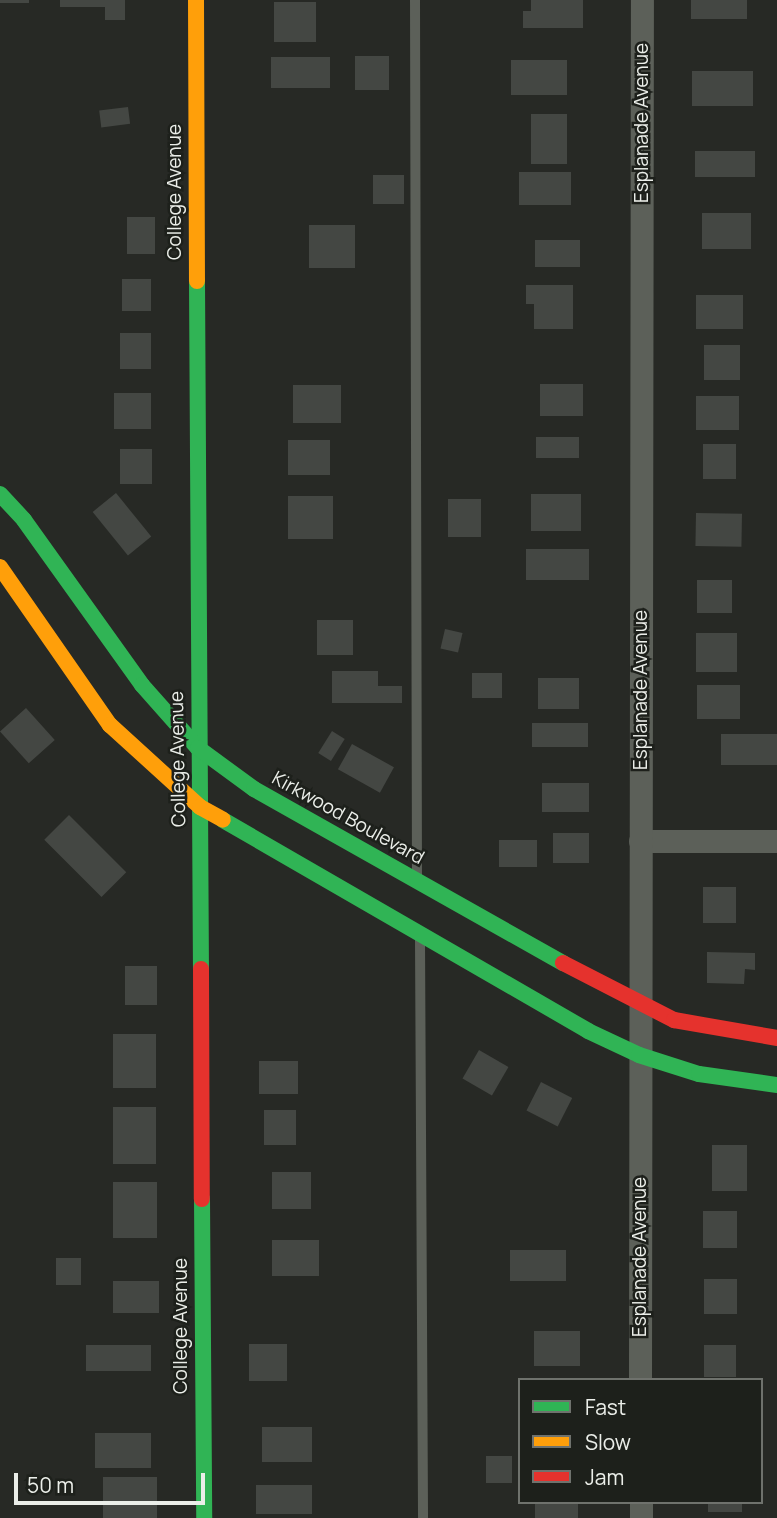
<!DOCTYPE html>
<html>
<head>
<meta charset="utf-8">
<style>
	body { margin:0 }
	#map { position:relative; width:777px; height:1518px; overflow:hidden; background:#272925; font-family:Manrope,sans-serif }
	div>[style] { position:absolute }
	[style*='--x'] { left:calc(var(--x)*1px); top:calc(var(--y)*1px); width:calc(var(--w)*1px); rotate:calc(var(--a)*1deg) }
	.building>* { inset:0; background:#444743; transform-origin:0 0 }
	.lane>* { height:10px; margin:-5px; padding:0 5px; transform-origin:5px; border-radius:5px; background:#5c6059 }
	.street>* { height:23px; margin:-11.5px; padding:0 11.5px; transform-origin:11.5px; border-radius:11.5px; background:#5c6059 }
	.fast>* { height:16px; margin:-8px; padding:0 8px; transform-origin:8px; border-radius:8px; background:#30b455 }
	.slow>* { height:16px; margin:-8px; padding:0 8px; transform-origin:8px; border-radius:8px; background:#ff9f0a }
	.jam>* { height:16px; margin:-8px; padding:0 8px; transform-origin:8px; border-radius:8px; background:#e5322d }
	span { translate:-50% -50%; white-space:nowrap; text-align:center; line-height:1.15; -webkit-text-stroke:5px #1d201b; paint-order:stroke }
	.street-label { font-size:19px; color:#ebeee9 }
	.legend { position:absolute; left:518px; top:1378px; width:245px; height:126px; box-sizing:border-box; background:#1d201b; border:2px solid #6f726d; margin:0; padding:9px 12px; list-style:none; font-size:21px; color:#ebeee9 }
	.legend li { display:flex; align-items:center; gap:14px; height:35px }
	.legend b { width:35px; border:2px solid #6f726d }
	.scale { position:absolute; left:14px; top:1473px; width:191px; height:32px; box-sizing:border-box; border:4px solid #ebeee9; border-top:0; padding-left:9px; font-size:21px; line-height:24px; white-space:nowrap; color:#ebeee9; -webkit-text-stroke:5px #1d201b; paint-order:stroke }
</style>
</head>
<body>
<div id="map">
	<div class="building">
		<i style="left:0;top:0;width:29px;height:3px"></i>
		<i style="clip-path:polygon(60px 0,125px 0,125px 20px,105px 20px,105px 7px,60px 7px)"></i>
		<i style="clip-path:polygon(531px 0,583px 0,583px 28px,523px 28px,523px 11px,531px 11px)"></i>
		<i style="left:691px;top:0;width:56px;height:19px"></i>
		<i style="left:274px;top:2px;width:42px;height:40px"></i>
		<i style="left:355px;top:56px;width:34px;height:34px"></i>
		<i style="left:271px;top:57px;width:59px;height:31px"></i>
		<i style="left:511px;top:60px;width:56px;height:35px"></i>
		<i style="left:692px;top:71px;width:61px;height:35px"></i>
		<i style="left:128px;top:107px;width:17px;height:29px;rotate:83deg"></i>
		<i style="left:531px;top:114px;width:36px;height:50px"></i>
		<i style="left:695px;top:151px;width:60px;height:26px"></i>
		<i style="left:519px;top:172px;width:52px;height:33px"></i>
		<i style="left:373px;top:175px;width:31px;height:29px"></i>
		<i style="left:702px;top:213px;width:49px;height:36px"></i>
		<i style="left:127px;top:217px;width:28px;height:37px"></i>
		<i style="left:309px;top:225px;width:46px;height:43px"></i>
		<i style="left:535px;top:240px;width:45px;height:27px"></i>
		<i style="left:122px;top:279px;width:29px;height:32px"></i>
		<i style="clip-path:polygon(526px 285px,573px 285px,573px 329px,534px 329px,534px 304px,526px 304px)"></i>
		<i style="left:696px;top:295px;width:47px;height:34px"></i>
		<i style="left:120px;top:333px;width:31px;height:36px"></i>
		<i style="left:704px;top:345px;width:36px;height:35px"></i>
		<i style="left:540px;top:384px;width:43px;height:32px"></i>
		<i style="left:293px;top:385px;width:48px;height:38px"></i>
		<i style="left:114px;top:393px;width:37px;height:36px"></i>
		<i style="left:696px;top:396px;width:43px;height:34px"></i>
		<i style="left:536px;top:437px;width:43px;height:21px"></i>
		<i style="left:288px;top:440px;width:42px;height:35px"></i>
		<i style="left:703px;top:444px;width:33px;height:35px"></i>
		<i style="left:120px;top:449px;width:32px;height:35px"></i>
		<i style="left:116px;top:493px;width:56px;height:30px;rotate:51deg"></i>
		<i style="left:531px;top:494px;width:50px;height:37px"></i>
		<i style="left:288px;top:496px;width:45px;height:43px"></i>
		<i style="left:448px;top:499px;width:33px;height:38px"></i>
		<i style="left:696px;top:513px;width:46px;height:33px;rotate:1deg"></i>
		<i style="left:526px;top:549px;width:63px;height:31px"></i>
		<i style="left:697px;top:580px;width:35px;height:33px"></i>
		<i style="left:317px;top:620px;width:36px;height:35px"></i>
		<i style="left:445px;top:629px;width:18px;height:20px;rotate:13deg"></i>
		<i style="left:696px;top:633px;width:41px;height:39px"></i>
		<i style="clip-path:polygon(332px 671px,378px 671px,378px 686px,402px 686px,402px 703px,332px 703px)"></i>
		<i style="left:472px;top:673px;width:30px;height:25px"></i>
		<i style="left:538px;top:678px;width:41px;height:31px"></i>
		<i style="left:697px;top:685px;width:43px;height:34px"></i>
		<i style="left:26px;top:708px;width:43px;height:35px;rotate:48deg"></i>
		<i style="left:532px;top:723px;width:56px;height:24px"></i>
		<i style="left:332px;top:731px;width:15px;height:26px;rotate:32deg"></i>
		<i style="left:721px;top:734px;width:56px;height:31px"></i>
		<i style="left:352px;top:744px;width:48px;height:29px;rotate:29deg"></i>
		<i style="left:542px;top:783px;width:47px;height:29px"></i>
		<i style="left:69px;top:815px;width:81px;height:35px;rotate:45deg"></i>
		<i style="left:553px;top:833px;width:36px;height:30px"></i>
		<i style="left:499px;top:840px;width:38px;height:27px"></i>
		<i style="left:703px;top:887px;width:33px;height:36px"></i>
		<i style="clip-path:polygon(707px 952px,755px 953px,755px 970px,745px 969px,744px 984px,707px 983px)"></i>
		<i style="left:125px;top:966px;width:32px;height:39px"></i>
		<i style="left:113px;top:1034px;width:43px;height:54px"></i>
		<i style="left:479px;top:1050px;width:34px;height:33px;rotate:30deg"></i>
		<i style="left:259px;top:1061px;width:39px;height:33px"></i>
		<i style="left:541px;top:1082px;width:35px;height:32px;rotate:27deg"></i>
		<i style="left:113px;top:1107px;width:43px;height:57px"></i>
		<i style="left:264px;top:1110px;width:32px;height:35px"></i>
		<i style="left:712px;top:1145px;width:35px;height:46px"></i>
		<i style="left:272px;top:1172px;width:39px;height:37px"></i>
		<i style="left:113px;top:1182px;width:44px;height:56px"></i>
		<i style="left:703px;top:1211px;width:34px;height:37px"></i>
		<i style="left:272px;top:1240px;width:47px;height:36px"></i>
		<i style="left:510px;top:1250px;width:56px;height:31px"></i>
		<i style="left:56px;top:1258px;width:25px;height:27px"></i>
		<i style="left:704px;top:1279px;width:33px;height:35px"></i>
		<i style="left:113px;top:1281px;width:46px;height:32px"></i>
		<i style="left:534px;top:1331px;width:46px;height:35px"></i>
		<i style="left:249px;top:1344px;width:38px;height:37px"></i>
		<i style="left:86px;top:1345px;width:65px;height:26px"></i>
		<i style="left:704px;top:1345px;width:32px;height:32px"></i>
		<i style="left:262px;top:1427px;width:50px;height:35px"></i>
		<i style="left:95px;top:1433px;width:56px;height:35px"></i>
		<i style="left:486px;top:1456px;width:26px;height:27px"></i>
		<i style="left:103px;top:1477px;width:54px;height:41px"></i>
		<i style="left:256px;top:1485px;width:56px;height:29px"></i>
		<i style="left:535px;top:1502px;width:43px;height:16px"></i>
		<i style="left:708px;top:1502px;width:34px;height:10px"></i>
	</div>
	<div class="lane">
		<i style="--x:415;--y:0;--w:877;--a:89.87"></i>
		<i style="--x:420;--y:940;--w:578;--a:89.7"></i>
	</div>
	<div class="street">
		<i style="--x:640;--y:841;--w:137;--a:0"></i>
		<i style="--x:640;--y:1380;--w:1380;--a:-89.92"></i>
		<i style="--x:641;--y:1502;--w:16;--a:90"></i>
	</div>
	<div class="fast">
		<i style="--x:197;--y:281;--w:688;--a:89.67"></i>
		<i style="--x:0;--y:494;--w:35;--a:47"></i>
		<i style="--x:24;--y:520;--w:203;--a:54.4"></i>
		<i style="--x:142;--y:685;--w:84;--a:48.4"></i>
		<i style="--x:198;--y:748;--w:69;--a:36.2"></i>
		<i style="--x:254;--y:789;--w:355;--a:29.4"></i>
		<i style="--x:223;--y:820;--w:422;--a:30"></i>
		<i style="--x:588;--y:1031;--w:56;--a:25.2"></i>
		<i style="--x:639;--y:1055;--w:63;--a:17.6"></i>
		<i style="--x:699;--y:1074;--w:79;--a:8"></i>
		<i style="--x:202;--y:1199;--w:319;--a:89.6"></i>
	</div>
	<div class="slow">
		<i style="--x:196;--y:0;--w:281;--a:89.8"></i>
		<i style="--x:0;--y:567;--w:193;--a:55.2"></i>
		<i style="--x:110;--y:725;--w:122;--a:42.3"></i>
		<i style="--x:200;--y:807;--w:26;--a:29"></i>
	</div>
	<div class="jam">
		<i style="--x:563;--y:963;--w:125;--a:27.2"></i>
		<i style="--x:674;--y:1020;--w:105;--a:9.9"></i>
		<i style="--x:201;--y:969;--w:230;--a:89.8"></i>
	</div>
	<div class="street-label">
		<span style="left:642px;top:123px;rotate:-90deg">Esplanade Avenue</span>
		<span style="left:175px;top:192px;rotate:-90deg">College Avenue</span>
		<span style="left:641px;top:690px;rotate:-90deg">Esplanade Avenue</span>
		<span style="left:178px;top:759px;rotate:-91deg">College Avenue</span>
		<span style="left:348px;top:818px;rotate:29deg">Kirkwood Boulevard</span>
		<span style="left:640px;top:1257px;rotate:-90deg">Esplanade Avenue</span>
		<span style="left:181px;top:1326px;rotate:-90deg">College Avenue</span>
	</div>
	<ul class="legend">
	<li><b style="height:9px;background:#30b455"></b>Fast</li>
	<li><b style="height:9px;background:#ff9f0a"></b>Slow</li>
	<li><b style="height:9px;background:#e5322d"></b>Jam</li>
	</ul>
	<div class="scale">50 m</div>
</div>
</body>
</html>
